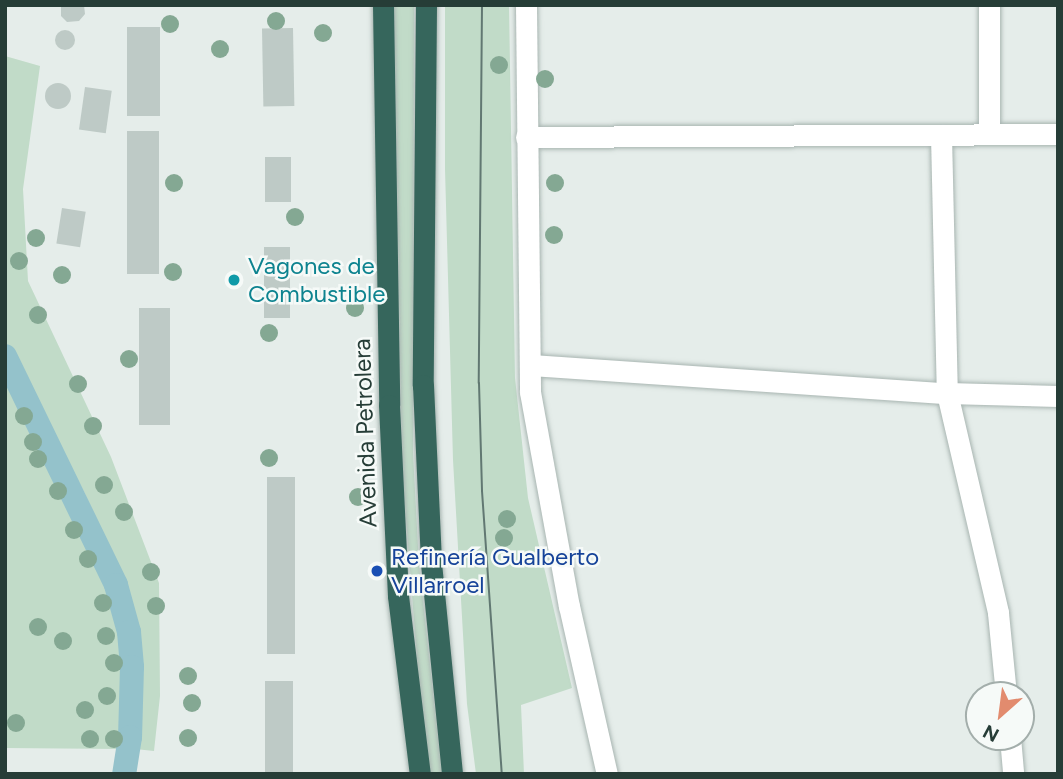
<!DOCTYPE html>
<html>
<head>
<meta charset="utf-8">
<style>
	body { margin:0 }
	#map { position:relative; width:1063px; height:779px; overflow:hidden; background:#e5edea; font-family:Figtree,sans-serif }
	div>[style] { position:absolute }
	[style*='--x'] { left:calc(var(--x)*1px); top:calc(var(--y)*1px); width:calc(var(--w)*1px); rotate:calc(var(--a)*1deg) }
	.green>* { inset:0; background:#c1dbc8 }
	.canal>* { height:24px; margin:-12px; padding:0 12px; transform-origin:12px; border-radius:12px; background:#94c2cb }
	.building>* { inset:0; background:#becac6; transform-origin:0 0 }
	.round { border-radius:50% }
	.roads { filter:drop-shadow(0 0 2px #a8b5b1) drop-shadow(0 0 2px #a8b5b1) }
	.minor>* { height:21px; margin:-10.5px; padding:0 10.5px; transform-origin:10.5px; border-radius:10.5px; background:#fff }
	.highway>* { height:21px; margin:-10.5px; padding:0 10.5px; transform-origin:10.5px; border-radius:10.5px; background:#36665c }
	.tram>* { height:2px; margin:-1px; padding:0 1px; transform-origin:1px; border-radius:1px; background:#617872 }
	.trees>* { width:18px; height:18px; margin:-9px; border-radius:50%; background:#84a893 }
	.dots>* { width:19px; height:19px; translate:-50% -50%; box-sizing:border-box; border:4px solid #f6faf8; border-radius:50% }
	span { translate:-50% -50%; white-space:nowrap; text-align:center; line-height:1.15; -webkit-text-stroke:5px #f6faf8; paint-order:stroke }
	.culture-label { font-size:24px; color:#0d838f }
	.left { translate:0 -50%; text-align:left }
	.street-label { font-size:24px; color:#263d37 }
	.transit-label { font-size:24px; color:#164399 }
	.frame { position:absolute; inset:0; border:7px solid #263d37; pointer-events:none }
	.north { position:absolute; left:965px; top:681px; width:70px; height:70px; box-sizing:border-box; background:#f6faf8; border:2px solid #a3aeab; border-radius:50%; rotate:208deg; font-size:19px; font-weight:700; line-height:28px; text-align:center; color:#263d37 }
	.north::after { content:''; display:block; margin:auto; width:24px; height:32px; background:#e28b6e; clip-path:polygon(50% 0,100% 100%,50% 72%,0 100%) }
</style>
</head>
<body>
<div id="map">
	<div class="green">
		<i style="clip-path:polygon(394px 5px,414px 5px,413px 453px,419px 565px,442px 774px,430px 774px,420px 696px,402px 468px)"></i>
		<i style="clip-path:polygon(445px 5px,509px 5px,515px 378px,528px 498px,572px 688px,521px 705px,524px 774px,476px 774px,467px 704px,453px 460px,445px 169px)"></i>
		<i style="clip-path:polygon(5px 56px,40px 66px,23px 189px,28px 281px,111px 457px,159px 583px,160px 696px,154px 751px,135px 749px,139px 671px,134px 617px,116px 561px,84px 492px,5px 341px)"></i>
		<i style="clip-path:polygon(5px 374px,107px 585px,122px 638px,120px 749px,5px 748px)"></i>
	</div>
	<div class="canal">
		<i style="--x:5;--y:356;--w:254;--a:64.1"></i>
		<i style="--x:116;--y:585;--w:49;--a:74.5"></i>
		<i style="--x:129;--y:632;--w:35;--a:85"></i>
		<i style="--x:132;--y:667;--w:70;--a:91.6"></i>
		<i style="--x:130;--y:737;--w:37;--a:99"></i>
	</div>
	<div class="building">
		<i style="clip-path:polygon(61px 5px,84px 5px,85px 14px,79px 21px,67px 22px,61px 16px)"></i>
		<i style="left:127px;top:27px;width:33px;height:89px"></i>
		<i style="left:293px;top:28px;width:78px;height:31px;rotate:89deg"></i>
		<i class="round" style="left:55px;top:30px;width:20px;height:20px"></i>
		<i class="round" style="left:45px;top:83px;width:26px;height:26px"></i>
		<i style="left:85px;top:87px;width:27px;height:43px;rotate:8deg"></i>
		<i style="left:159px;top:131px;width:143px;height:32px;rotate:90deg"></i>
		<i style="left:265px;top:157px;width:26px;height:45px"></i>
		<i style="left:62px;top:208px;width:24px;height:36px;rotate:9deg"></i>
		<i style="left:264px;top:247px;width:26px;height:71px"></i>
		<i style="left:139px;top:308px;width:31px;height:117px"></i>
		<i style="left:267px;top:477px;width:28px;height:177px"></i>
		<i style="left:265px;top:681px;width:28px;height:93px"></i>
	</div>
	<div class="roads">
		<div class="minor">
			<i style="--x:526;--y:5;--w:387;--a:89.4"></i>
			<i style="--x:530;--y:392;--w:218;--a:79.7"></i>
			<i style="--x:569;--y:606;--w:172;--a:77.3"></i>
			<i style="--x:989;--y:5;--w:129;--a:90"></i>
			<i style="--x:941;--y:135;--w:258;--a:88.7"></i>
			<i style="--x:947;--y:393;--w:226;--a:76.9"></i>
			<i style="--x:998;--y:613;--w:82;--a:84.4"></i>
			<i style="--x:526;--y:137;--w:532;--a:-0.32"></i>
			<i style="--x:531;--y:365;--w:417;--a:3.9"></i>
			<i style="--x:947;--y:393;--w:111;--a:1.5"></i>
			<i style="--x:1010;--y:737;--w:37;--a:85"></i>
		</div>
		<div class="highway">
			<i style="--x:383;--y:5;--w:400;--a:89.1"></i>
			<i style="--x:389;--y:405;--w:191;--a:87.3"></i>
			<i style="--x:398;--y:596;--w:179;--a:83"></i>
			<i style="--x:426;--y:5;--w:380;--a:90.5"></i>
			<i style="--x:423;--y:385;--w:178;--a:87.4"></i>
			<i style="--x:431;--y:563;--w:212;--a:84.3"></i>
		</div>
	</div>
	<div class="tram">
		<i style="--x:482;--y:5;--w:378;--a:90.5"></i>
		<i style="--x:479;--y:383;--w:108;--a:88.4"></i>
		<i style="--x:482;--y:491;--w:284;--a:86"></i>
	</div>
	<div class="trees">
		<i style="left:276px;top:21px"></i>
		<i style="left:170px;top:24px"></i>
		<i style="left:323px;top:33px"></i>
		<i style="left:220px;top:49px"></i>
		<i style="left:499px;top:65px"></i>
		<i style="left:545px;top:79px"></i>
		<i style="left:174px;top:183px"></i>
		<i style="left:555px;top:183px"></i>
		<i style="left:295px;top:217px"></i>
		<i style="left:554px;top:235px"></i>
		<i style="left:36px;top:238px"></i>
		<i style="left:19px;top:261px"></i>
		<i style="left:173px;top:272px"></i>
		<i style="left:62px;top:275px"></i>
		<i style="left:355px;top:308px"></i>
		<i style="left:38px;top:315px"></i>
		<i style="left:269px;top:333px"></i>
		<i style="left:129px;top:359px"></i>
		<i style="left:78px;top:384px"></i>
		<i style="left:24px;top:416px"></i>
		<i style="left:93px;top:426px"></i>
		<i style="left:33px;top:442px"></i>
		<i style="left:269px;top:458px"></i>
		<i style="left:38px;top:459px"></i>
		<i style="left:104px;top:485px"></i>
		<i style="left:58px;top:491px"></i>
		<i style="left:358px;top:497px"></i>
		<i style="left:124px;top:512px"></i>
		<i style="left:507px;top:519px"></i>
		<i style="left:74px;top:530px"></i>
		<i style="left:504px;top:538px"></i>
		<i style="left:88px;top:559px"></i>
		<i style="left:151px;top:572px"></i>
		<i style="left:103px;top:603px"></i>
		<i style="left:156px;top:606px"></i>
		<i style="left:38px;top:627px"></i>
		<i style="left:106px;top:636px"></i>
		<i style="left:63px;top:641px"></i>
		<i style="left:114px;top:663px"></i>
		<i style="left:188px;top:676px"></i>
		<i style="left:107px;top:696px"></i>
		<i style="left:192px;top:703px"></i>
		<i style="left:85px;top:710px"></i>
		<i style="left:16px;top:723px"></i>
		<i style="left:188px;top:738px"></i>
		<i style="left:90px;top:739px"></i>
		<i style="left:114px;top:739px"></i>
	</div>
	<div class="dots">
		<i style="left:234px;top:280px;background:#0f9aa8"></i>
		<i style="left:377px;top:571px;background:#1a4fb4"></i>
	</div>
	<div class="culture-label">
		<span class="left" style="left:248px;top:280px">Vagones de<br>Combustible</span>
	</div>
	<div class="street-label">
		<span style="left:365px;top:433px;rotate:-92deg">Avenida Petrolera</span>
	</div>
	<div class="transit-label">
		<span class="left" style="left:391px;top:571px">Refinería Gualberto<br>Villarroel</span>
	</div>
	<div class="frame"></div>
	<div class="north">N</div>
</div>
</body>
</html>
